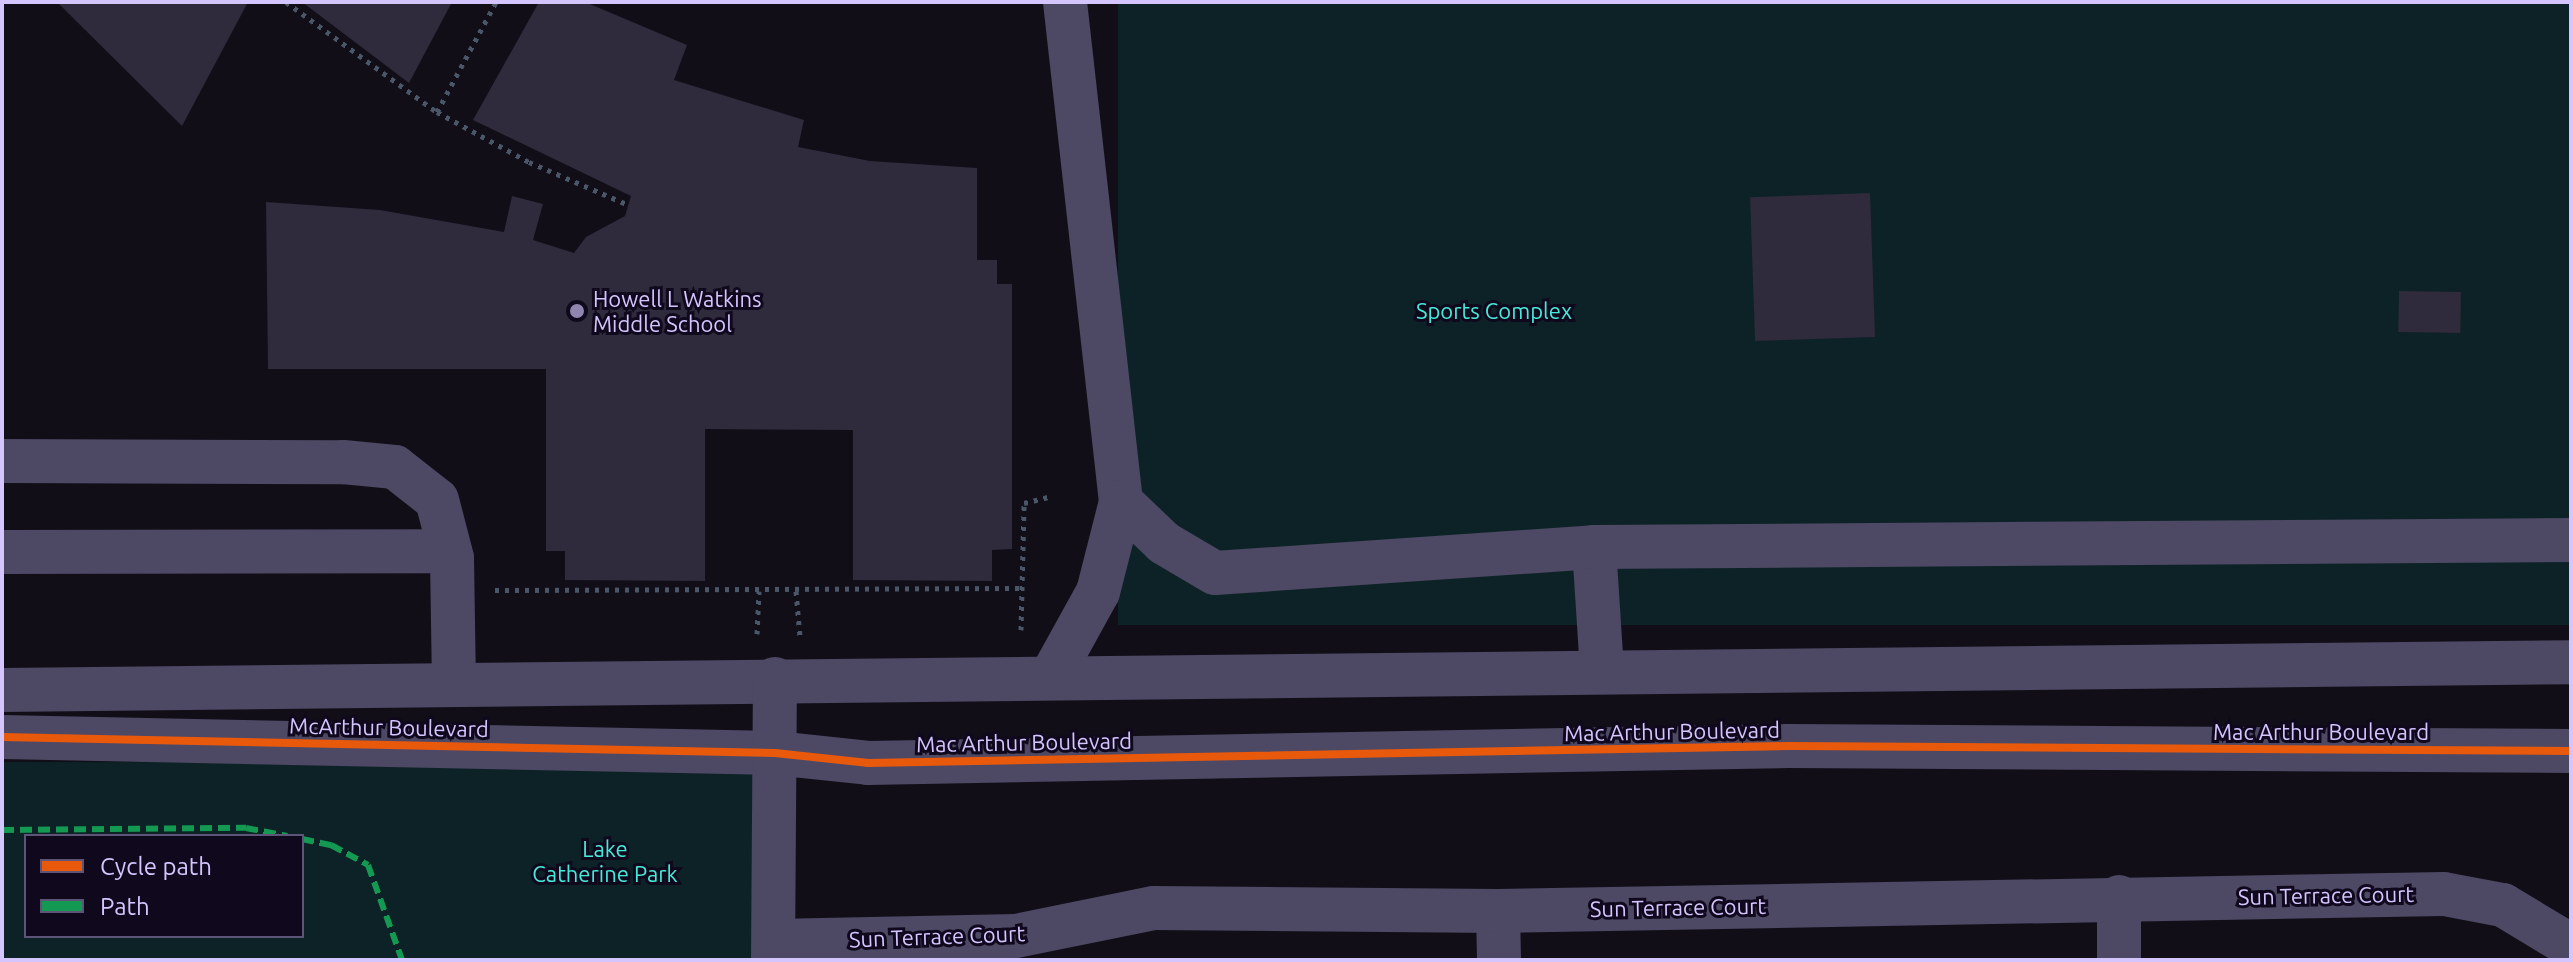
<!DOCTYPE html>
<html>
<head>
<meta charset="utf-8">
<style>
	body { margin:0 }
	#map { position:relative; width:2573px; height:962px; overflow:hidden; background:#110e18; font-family:Ubuntu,sans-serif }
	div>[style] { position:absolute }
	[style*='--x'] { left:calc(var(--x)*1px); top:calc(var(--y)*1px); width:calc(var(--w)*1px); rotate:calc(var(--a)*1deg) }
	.green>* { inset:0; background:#0d2226; transform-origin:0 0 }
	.building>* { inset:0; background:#2f2a3c; transform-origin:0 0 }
	.path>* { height:5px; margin-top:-2.5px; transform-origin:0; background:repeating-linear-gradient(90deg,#495769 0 4px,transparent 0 10px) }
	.minor>* { height:44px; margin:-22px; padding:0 22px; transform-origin:22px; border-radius:22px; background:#4d4863 }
	.quiet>* { height:6px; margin-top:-3px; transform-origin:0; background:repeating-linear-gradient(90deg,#139951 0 12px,transparent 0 18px) }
	.cycleway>* { height:8px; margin:-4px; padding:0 4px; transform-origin:4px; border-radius:4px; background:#e8590c }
	.dots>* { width:22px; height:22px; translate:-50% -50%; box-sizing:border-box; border:4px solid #10091d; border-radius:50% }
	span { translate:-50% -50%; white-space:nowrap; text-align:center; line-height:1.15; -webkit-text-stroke:6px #10091d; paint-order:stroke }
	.poi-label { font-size:22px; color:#d4c5ff }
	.left { translate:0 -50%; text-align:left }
	.park-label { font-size:22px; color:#45ebd9 }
	.street-label { font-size:22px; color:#d4c5ff }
	.frame { position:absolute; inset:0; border:4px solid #d4c5ff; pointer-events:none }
	.legend { position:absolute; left:24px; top:834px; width:280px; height:104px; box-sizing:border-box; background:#10091d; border:2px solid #5e5477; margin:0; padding:10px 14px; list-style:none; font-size:24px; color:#d4c5ff }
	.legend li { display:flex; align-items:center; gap:16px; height:40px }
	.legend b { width:40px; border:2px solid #5e5477 }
</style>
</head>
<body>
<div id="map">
	<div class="green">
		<i style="left:1118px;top:2px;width:1453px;height:623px"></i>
		<i style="clip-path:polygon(evenodd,2px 762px,765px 763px,766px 960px,2px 960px,2px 762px,26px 836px,302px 836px,302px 936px,26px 936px,26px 836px)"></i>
	</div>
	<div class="building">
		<i style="clip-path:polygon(57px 2px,248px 2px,182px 126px)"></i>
		<i style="clip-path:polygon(302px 2px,452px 2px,409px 83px)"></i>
		<i style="clip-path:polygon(539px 2px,585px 2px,687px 45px,674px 80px,804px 120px,798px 147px,870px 161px,977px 168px,977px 260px,997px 260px,997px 284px,1012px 284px,1012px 549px,992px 550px,992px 581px,853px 580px,853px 430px,705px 429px,705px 581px,565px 580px,565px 551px,546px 551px,546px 369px,268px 369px,266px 202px,380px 210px,504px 232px,512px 196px,543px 204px,533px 240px,574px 253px,586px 237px,625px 216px,631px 196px,473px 120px)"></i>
		<i style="left:1870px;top:193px;width:144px;height:120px;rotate:88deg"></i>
		<i style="left:2399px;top:291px;width:62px;height:41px;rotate:1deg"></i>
	</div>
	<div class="path">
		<i style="--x:286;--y:2;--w:187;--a:36.1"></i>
		<i style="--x:437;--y:112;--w:105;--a:28.5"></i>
		<i style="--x:529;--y:162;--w:109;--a:23.3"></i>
		<i style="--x:437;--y:112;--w:125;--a:-61.8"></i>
		<i style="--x:495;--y:590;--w:526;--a:-0.22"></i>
		<i style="--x:796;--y:591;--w:46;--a:85"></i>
		<i style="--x:1021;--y:630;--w:127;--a:-88.6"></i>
		<i style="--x:1024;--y:503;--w:29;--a:-14"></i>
		<i style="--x:757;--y:634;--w:43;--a:-87.3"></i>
	</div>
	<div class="minor">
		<i style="--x:1065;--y:2;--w:503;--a:83.61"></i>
		<i style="--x:2;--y:461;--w:341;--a:0.2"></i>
		<i style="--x:343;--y:462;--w:52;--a:5.5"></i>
		<i style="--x:395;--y:467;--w:53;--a:38.2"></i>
		<i style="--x:437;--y:500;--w:60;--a:75.5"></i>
		<i style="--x:452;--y:558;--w:125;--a:89.1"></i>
		<i style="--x:1594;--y:547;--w:124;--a:86.3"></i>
		<i style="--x:2;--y:552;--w:448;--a:-0.1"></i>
		<i style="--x:1051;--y:677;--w:97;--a:-61.1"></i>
		<i style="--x:1098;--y:592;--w:93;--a:-75.7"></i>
		<i style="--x:1121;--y:502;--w:59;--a:43.6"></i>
		<i style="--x:1164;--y:543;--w:59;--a:30.5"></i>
		<i style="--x:1215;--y:573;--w:380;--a:-3.9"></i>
		<i style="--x:1594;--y:547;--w:977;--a:-0.41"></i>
		<i style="--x:2;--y:690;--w:2569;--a:-0.62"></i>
		<i style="--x:2;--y:737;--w:773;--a:1.19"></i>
		<i style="--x:775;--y:753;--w:94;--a:6.1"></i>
		<i style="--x:868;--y:763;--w:920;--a:-1.06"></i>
		<i style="--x:1788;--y:746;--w:783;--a:0.37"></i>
		<i style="--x:2119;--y:897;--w:63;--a:90"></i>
		<i style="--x:1498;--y:911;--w:49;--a:88.8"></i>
		<i style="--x:774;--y:941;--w:242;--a:-1.2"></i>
		<i style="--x:1016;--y:936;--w:141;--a:-11.5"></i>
		<i style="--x:1154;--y:908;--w:344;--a:0.5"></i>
		<i style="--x:1498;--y:911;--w:946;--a:-1.03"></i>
		<i style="--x:2444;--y:894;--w:60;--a:10.6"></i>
		<i style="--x:2503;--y:905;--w:79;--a:31.1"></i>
		<i style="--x:773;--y:960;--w:281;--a:-89.6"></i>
	</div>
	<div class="quiet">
		<i style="--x:2;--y:830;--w:244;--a:-0.5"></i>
		<i style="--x:246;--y:828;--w:42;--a:11"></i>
		<i style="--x:302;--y:839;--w:30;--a:12"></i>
		<i style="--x:331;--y:845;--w:42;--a:28.4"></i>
		<i style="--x:368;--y:865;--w:101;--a:70.3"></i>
	</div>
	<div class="cycleway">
		<i style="--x:2;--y:737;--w:773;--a:1.19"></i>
		<i style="--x:775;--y:753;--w:94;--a:6.1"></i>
		<i style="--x:868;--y:763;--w:920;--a:-1.06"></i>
		<i style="--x:1788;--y:746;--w:783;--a:0.37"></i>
	</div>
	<div class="dots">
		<i style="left:577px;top:311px;background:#9085ae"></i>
	</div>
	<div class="poi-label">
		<span class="left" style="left:593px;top:311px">Howell L Watkins<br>Middle School</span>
	</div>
	<div class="park-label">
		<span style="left:1494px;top:311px">Sports Complex</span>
		<span style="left:605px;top:861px">Lake<br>Catherine Park</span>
	</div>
	<div class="street-label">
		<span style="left:389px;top:727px;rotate:1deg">McArthur Boulevard</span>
		<span style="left:1672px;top:731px;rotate:-1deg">Mac Arthur Boulevard</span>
		<span style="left:2321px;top:732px">Mac Arthur Boulevard</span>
		<span style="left:1024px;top:742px;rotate:-1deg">Mac Arthur Boulevard</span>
		<span style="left:2326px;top:895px;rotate:-1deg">Sun Terrace Court</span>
		<span style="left:1678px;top:907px;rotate:-1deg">Sun Terrace Court</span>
		<span style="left:937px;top:936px;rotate:-2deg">Sun Terrace Court</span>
	</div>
	<div class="frame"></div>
	<ul class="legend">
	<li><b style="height:10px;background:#e8590c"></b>Cycle path</li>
	<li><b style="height:10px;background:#139951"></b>Path</li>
	</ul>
</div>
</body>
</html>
